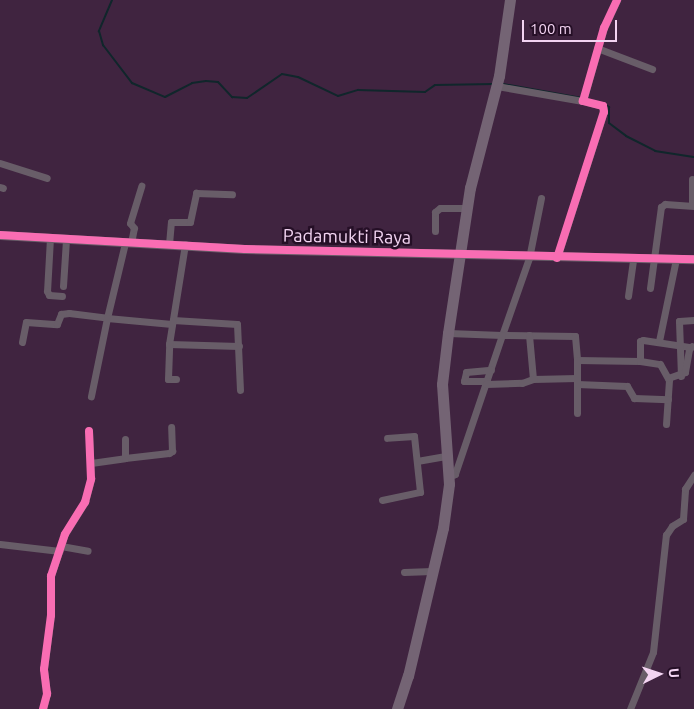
<!DOCTYPE html>
<html>
<head>
<meta charset="utf-8">
<style>
	body { margin:0 }
	#map { position:relative; width:694px; height:709px; overflow:hidden; background:#402440; font-family:Ubuntu,sans-serif }
	div>[style] { position:absolute }
	[style*='--x'] { left:calc(var(--x)*1px); top:calc(var(--y)*1px); width:calc(var(--w)*1px); rotate:calc(var(--a)*1deg) }
	.stream>* { height:2px; margin:-1px; padding:0 1px; transform-origin:1px; border-radius:1px; background:#10262b }
	.minor>* { height:7px; margin:-3.5px; padding:0 3.5px; transform-origin:3.5px; border-radius:3.5px; background:#685d68 }
	.tertiary>* { height:9px; margin:-4.5px; padding:0 4.5px; transform-origin:4.5px; border-radius:4.5px; background:#685d68 }
	.primary>* { height:11px; margin:-5.5px; padding:0 5.5px; transform-origin:5.5px; border-radius:5.5px; background:#746474 }
	.cycleway>* { height:8px; margin:-4px; padding:0 4px; transform-origin:4px; border-radius:4px; background:#f96db3 }
	span { translate:-50% -50%; white-space:nowrap; text-align:center; line-height:1.15; -webkit-text-stroke:5px #250f26; paint-order:stroke }
	.street-label { font-size:18px; color:#f3d4f2 }
	.north { position:absolute; left:634px; top:649px; width:50px; height:50px; -webkit-text-stroke:4px #250f26; paint-order:stroke; rotate:86deg; font-size:14px; font-weight:700; line-height:20px; text-align:center; color:#f3d4f2 }
	.north::after { content:''; display:block; margin:auto; width:18px; height:22px; background:#f3d4f2; clip-path:polygon(50% 0,100% 100%,50% 72%,0 100%) }
	.scale { position:absolute; left:522px; top:20px; width:95px; height:22px; box-sizing:border-box; border:2px solid #f3d4f2; border-top:0; padding-left:6px; font-size:15px; line-height:18px; white-space:nowrap; color:#f3d4f2; -webkit-text-stroke:4px #250f26; paint-order:stroke }
</style>
</head>
<body>
<div id="map">
	<div class="stream">
		<i style="--x:112;--y:0;--w:34;--a:113"></i>
		<i style="--x:99;--y:31;--w:15;--a:74"></i>
		<i style="--x:103;--y:45;--w:48;--a:52.7"></i>
		<i style="--x:132;--y:83;--w:36;--a:23"></i>
		<i style="--x:165;--y:97;--w:30;--a:-27"></i>
		<i style="--x:192;--y:83;--w:14;--a:-8"></i>
		<i style="--x:206;--y:81;--w:12;--a:5"></i>
		<i style="--x:218;--y:82;--w:21;--a:47"></i>
		<i style="--x:232;--y:97;--w:15;--a:4"></i>
		<i style="--x:247;--y:98;--w:42;--a:-34.4"></i>
		<i style="--x:282;--y:74;--w:16;--a:11"></i>
		<i style="--x:298;--y:77;--w:44;--a:25.4"></i>
		<i style="--x:338;--y:96;--w:21;--a:-17"></i>
		<i style="--x:358;--y:90;--w:67;--a:1.7"></i>
		<i style="--x:425;--y:92;--w:12;--a:-35"></i>
		<i style="--x:435;--y:85;--w:59;--a:-1"></i>
		<i style="--x:503;--y:84;--w:80;--a:10"></i>
		<i style="--x:606;--y:105;--w:4;--a:34"></i>
		<i style="--x:609;--y:107;--w:16;--a:90"></i>
		<i style="--x:609;--y:123;--w:21;--a:37"></i>
		<i style="--x:626;--y:136;--w:33;--a:27"></i>
		<i style="--x:655;--y:151;--w:39;--a:9"></i>
	</div>
	<div class="minor">
		<i style="--x:597;--y:48;--w:59;--a:20.9"></i>
		<i style="--x:497;--y:86;--w:87;--a:9.9"></i>
		<i style="--x:0;--y:163;--w:49;--a:17.7"></i>
		<i style="--x:0;--y:187;--w:3;--a:18"></i>
		<i style="--x:541;--y:198;--w:61;--a:101.3"></i>
		<i style="--x:529;--y:258;--w:82;--a:109.3"></i>
		<i style="--x:502;--y:335;--w:73;--a:0.8"></i>
		<i style="--x:575;--y:336;--w:24;--a:85"></i>
		<i style="--x:577;--y:360;--w:63;--a:0.9"></i>
		<i style="--x:640;--y:361;--w:20;--a:-90"></i>
		<i style="--x:640;--y:341;--w:3;--a:-18"></i>
		<i style="--x:643;--y:340;--w:48;--a:8.5"></i>
		<i style="--x:692;--y:205;--w:26;--a:-90"></i>
		<i style="--x:435;--y:231;--w:19;--a:-90"></i>
		<i style="--x:435;--y:212;--w:6;--a:-39"></i>
		<i style="--x:440;--y:208;--w:28;--a:0"></i>
		<i style="--x:50;--y:238;--w:53;--a:93.2"></i>
		<i style="--x:47;--y:291;--w:4;--a:63"></i>
		<i style="--x:49;--y:295;--w:13;--a:4"></i>
		<i style="--x:125;--y:243;--w:77;--a:103.5"></i>
		<i style="--x:107;--y:318;--w:65;--a:5.3"></i>
		<i style="--x:131;--y:243;--w:15;--a:-79"></i>
		<i style="--x:134;--y:228;--w:6;--a:-129"></i>
		<i style="--x:130;--y:223;--w:39;--a:-73"></i>
		<i style="--x:169;--y:244;--w:22;--a:-85"></i>
		<i style="--x:171;--y:222;--w:19;--a:0"></i>
		<i style="--x:190;--y:222;--w:30;--a:-78"></i>
		<i style="--x:196;--y:193;--w:36;--a:2"></i>
		<i style="--x:557;--y:258;--w:153;--a:-72.2"></i>
		<i style="--x:604;--y:112;--w:6;--a:-99"></i>
		<i style="--x:603;--y:106;--w:21;--a:-166"></i>
		<i style="--x:583;--y:101;--w:76;--a:-74"></i>
		<i style="--x:604;--y:28;--w:31;--a:-65"></i>
		<i style="--x:63;--y:286;--w:47;--a:-86.3"></i>
		<i style="--x:650;--y:288;--w:82;--a:-82.3"></i>
		<i style="--x:661;--y:207;--w:5;--a:-37"></i>
		<i style="--x:665;--y:204;--w:29;--a:4"></i>
		<i style="--x:628;--y:296;--w:36;--a:-82"></i>
		<i style="--x:173;--y:320;--w:64;--a:3.6"></i>
		<i style="--x:237;--y:324;--w:66;--a:87.4"></i>
		<i style="--x:448;--y:333;--w:54;--a:2.1"></i>
		<i style="--x:502;--y:335;--w:147;--a:108.7"></i>
		<i style="--x:455;--y:474;--w:8;--a:157"></i>
		<i style="--x:529;--y:335;--w:44;--a:84.8"></i>
		<i style="--x:533;--y:379;--w:44;--a:-1.3"></i>
		<i style="--x:659;--y:341;--w:84;--a:-78.3"></i>
		<i style="--x:22;--y:342;--w:20;--a:-79"></i>
		<i style="--x:26;--y:322;--w:31;--a:4"></i>
		<i style="--x:57;--y:324;--w:11;--a:-68"></i>
		<i style="--x:61;--y:314;--w:8;--a:-7"></i>
		<i style="--x:69;--y:313;--w:38;--a:7"></i>
		<i style="--x:107;--y:318;--w:80;--a:101.6"></i>
		<i style="--x:169;--y:344;--w:70;--a:1.6"></i>
		<i style="--x:640;--y:361;--w:20;--a:9"></i>
		<i style="--x:660;--y:364;--w:18;--a:61"></i>
		<i style="--x:669;--y:380;--w:44;--a:93.9"></i>
		<i style="--x:681;--y:376;--w:55;--a:-92.1"></i>
		<i style="--x:679;--y:321;--w:15;--a:-4"></i>
		<i style="--x:668;--y:378;--w:18;--a:-19"></i>
		<i style="--x:685;--y:372;--w:23;--a:-80"></i>
		<i style="--x:689;--y:349;--w:4;--a:-45"></i>
		<i style="--x:176;--y:379;--w:8;--a:180"></i>
		<i style="--x:168;--y:379;--w:35;--a:-88"></i>
		<i style="--x:169;--y:344;--w:101;--a:-80.9"></i>
		<i style="--x:487;--y:381;--w:23;--a:180"></i>
		<i style="--x:464;--y:381;--w:9;--a:-77"></i>
		<i style="--x:466;--y:372;--w:25;--a:-5"></i>
		<i style="--x:486;--y:384;--w:36;--a:-2"></i>
		<i style="--x:522;--y:383;--w:12;--a:-20"></i>
		<i style="--x:577;--y:384;--w:50;--a:2.3"></i>
		<i style="--x:627;--y:386;--w:14;--a:60"></i>
		<i style="--x:634;--y:398;--w:34;--a:2"></i>
		<i style="--x:577;--y:413;--w:53;--a:-90"></i>
		<i style="--x:125;--y:458;--w:44;--a:-6.5"></i>
		<i style="--x:169;--y:453;--w:4;--a:-34"></i>
		<i style="--x:172;--y:451;--w:24;--a:-92"></i>
		<i style="--x:417;--y:461;--w:29;--a:-10"></i>
		<i style="--x:91;--y:463;--w:34;--a:-8"></i>
		<i style="--x:125;--y:458;--w:19;--a:-90"></i>
		<i style="--x:382;--y:500;--w:39;--a:-12"></i>
		<i style="--x:420;--y:492;--w:56;--a:-96.1"></i>
		<i style="--x:414;--y:436;--w:27;--a:176"></i>
		<i style="--x:0;--y:544;--w:60;--a:6.7"></i>
		<i style="--x:61;--y:546;--w:27;--a:10"></i>
		<i style="--x:404;--y:572;--w:28;--a:-2"></i>
		<i style="--x:43;--y:709;--w:16;--a:-75"></i>
		<i style="--x:47;--y:694;--w:25;--a:-97"></i>
		<i style="--x:44;--y:669;--w:54;--a:-82.6"></i>
		<i style="--x:51;--y:615;--w:39;--a:-90"></i>
		<i style="--x:51;--y:576;--w:44;--a:-71.6"></i>
		<i style="--x:65;--y:534;--w:38;--a:-58"></i>
		<i style="--x:85;--y:502;--w:24;--a:-75"></i>
		<i style="--x:91;--y:479;--w:48;--a:-92.4"></i>
		<i style="--x:630;--y:709;--w:61;--a:-68"></i>
		<i style="--x:653;--y:652;--w:118;--a:-83.7"></i>
		<i style="--x:666;--y:535;--w:11;--a:-56"></i>
		<i style="--x:672;--y:526;--w:13;--a:-32"></i>
		<i style="--x:683;--y:519;--w:30;--a:-86"></i>
		<i style="--x:685;--y:489;--w:17;--a:-57"></i>
	</div>
	<div class="tertiary">
		<i style="--x:0;--y:235;--w:245;--a:3.3"></i>
		<i style="--x:245;--y:249;--w:449;--a:1.3"></i>
	</div>
	<div class="primary">
		<i style="--x:397;--y:709;--w:35;--a:-72"></i>
		<i style="--x:408;--y:676;--w:152;--a:-76.7"></i>
		<i style="--x:443;--y:528;--w:44;--a:-82.2"></i>
		<i style="--x:449;--y:484;--w:100;--a:-94"></i>
		<i style="--x:442;--y:384;--w:51;--a:-83.3"></i>
		<i style="--x:448;--y:333;--w:147;--a:-81.4"></i>
		<i style="--x:470;--y:188;--w:116;--a:-75.5"></i>
		<i style="--x:499;--y:76;--w:77;--a:-81.8"></i>
	</div>
	<div class="cycleway">
		<i style="--x:0;--y:235;--w:245;--a:3.3"></i>
		<i style="--x:245;--y:249;--w:449;--a:1.3"></i>
		<i style="--x:557;--y:258;--w:153;--a:-72.2"></i>
		<i style="--x:604;--y:112;--w:6;--a:-99"></i>
		<i style="--x:603;--y:106;--w:21;--a:-166"></i>
		<i style="--x:583;--y:101;--w:76;--a:-74"></i>
		<i style="--x:604;--y:28;--w:31;--a:-65"></i>
		<i style="--x:43;--y:709;--w:16;--a:-75"></i>
		<i style="--x:47;--y:694;--w:25;--a:-97"></i>
		<i style="--x:44;--y:669;--w:54;--a:-82.6"></i>
		<i style="--x:51;--y:615;--w:39;--a:-90"></i>
		<i style="--x:51;--y:576;--w:44;--a:-71.6"></i>
		<i style="--x:65;--y:534;--w:38;--a:-58"></i>
		<i style="--x:85;--y:502;--w:24;--a:-75"></i>
		<i style="--x:91;--y:479;--w:48;--a:-92.4"></i>
	</div>
	<div class="street-label">
		<span style="left:347px;top:236px;rotate:1deg">Padamukti Raya</span>
	</div>
	<div class="north">U</div>
	<div class="scale">100 m</div>
</div>
</body>
</html>
